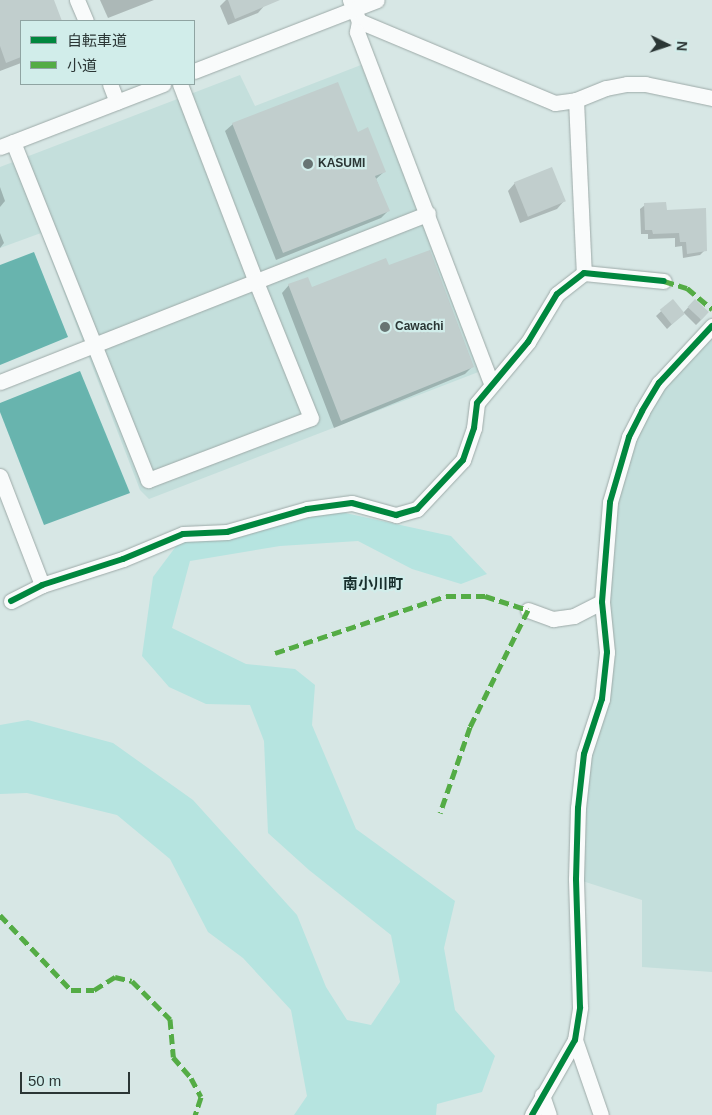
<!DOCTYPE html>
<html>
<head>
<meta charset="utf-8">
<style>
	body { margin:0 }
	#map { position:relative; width:712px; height:1115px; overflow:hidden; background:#d7e7e5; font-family:Helvetica,"Noto Sans JP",sans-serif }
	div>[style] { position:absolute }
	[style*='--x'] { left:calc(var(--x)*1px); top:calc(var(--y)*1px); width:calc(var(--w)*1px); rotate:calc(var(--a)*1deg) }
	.built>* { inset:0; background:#c4dfdc }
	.green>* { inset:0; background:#b6e4e0 }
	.water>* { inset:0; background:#68b4ae }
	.shadow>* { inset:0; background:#0003 }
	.building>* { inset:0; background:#c1cecd; transform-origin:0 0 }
	.roads { filter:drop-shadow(0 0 1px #9daaa8) drop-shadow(0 0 1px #9daaa8) }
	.minor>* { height:15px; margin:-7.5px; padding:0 7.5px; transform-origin:7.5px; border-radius:7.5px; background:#f9fbfb }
	.quiet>* { height:5px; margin-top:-2.5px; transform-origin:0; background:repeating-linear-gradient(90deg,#54ac45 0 10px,transparent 0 15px) }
	.cycleway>* { height:6px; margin:-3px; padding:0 3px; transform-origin:3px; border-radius:3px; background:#00873e }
	.dots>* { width:14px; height:14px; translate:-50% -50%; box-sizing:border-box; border:2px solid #d1edea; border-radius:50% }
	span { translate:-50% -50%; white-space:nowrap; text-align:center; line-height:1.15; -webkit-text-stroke:4.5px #d1edea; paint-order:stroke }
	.poi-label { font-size:12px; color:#2b3635; font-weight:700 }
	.left { translate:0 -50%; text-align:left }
	.quarter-label { font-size:15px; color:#182f2d; font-weight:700 }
	.legend { position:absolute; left:20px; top:20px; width:175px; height:65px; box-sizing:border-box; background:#d1edea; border:1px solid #8fa4a2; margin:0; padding:6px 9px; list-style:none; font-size:15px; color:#2b3635 }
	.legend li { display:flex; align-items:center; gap:10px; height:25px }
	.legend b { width:25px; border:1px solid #8fa4a2 }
	.north { position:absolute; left:642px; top:20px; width:50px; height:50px; -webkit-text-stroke:4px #d1edea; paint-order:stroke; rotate:94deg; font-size:14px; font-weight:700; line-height:20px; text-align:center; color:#2b3635 }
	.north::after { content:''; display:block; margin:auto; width:18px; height:22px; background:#2b3635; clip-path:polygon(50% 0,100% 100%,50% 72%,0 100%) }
	.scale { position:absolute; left:20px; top:1072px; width:110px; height:22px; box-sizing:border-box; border:2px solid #2b3635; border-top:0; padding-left:6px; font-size:15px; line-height:18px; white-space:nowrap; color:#2b3635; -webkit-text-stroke:4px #d1edea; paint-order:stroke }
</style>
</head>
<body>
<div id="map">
	<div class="built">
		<i style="clip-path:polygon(361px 65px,481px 371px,149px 499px,140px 490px,41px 233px,0 248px,0 167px,240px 75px,255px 106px)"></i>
		<i style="clip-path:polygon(712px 326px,712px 972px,642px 967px,642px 900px,576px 879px,578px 808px,602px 699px,610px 502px,642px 411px)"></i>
	</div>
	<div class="green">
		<i style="clip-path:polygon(336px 511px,451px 536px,487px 574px,461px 584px,412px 569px,358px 541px,280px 546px,190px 561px,172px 628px,246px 664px,295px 669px,315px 685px,312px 725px,356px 829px,455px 901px,444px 948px,455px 1010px,495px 1056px,482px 1092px,437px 1104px,436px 1115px,294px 1115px,307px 1096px,291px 1010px,243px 958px,208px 932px,170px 859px,117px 815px,27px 793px,0 794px,0 725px,28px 720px,113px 743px,193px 800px,297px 915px,326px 987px,347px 1020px,371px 1025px,400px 982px,391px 935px,309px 870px,268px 833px,264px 741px,250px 705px,206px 704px,169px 687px,142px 656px,153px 577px,180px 541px,269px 527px)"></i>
	</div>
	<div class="water">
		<i style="clip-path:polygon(34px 252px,68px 337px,0 365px,0 265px)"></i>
		<i style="clip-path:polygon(80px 371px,130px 493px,44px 525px,0 412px,0 403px)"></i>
	</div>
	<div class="shadow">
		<i style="clip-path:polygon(0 0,53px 0,61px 21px,21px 21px,21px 63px,0 71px)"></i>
		<i style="clip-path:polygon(100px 0,154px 0,108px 18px)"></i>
		<i style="clip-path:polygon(226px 0,263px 0,265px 5px,258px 13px,228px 25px,220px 6px)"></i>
		<i style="clip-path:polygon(233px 124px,357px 133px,385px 171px,376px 179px,388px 211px,381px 218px,276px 260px,225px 131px)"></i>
		<i style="clip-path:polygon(515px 183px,564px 201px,557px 209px,520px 223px,508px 191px)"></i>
		<i style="clip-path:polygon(0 187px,5px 201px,0 207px)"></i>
		<i style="clip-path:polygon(645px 205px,665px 211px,705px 250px,700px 255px,683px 258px,682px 246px,675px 247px,675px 238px,648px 239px,648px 234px,641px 234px,640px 209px)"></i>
		<i style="clip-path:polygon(0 233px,4px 243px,0 248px)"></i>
		<i style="clip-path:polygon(388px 266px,473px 366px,465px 374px,334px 428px,282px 293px,289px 285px,311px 289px)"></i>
		<i style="clip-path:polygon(695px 300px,701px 320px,696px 325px,684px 313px,667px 329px,656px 316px,672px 301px,683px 313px)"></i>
	</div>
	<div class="building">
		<i style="clip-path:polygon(0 0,54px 0,62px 21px,21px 21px,21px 57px,6px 63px,0 46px)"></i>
		<i style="clip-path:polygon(228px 0,280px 0,235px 19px)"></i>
		<i style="clip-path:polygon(338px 82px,358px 132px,368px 127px,386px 172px,375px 176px,390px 211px,283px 253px,232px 123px)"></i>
		<i style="left:552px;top:167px;width:37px;height:41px;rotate:68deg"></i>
		<i style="clip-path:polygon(666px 202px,667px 210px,706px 208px,707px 251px,687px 254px,686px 242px,680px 242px,679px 233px,653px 234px,652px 230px,645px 230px,644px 203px)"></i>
		<i style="clip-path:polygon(430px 250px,474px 367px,341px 421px,288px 284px,308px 277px,312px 287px,386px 258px,389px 265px)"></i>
		<i style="left:673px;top:299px;width:19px;height:17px;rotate:51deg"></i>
		<i style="left:695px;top:299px;width:19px;height:11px;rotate:43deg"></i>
	</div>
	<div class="roads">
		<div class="minor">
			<i style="--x:77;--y:0;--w:23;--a:67"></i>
			<i style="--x:350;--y:0;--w:23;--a:67"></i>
			<i style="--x:359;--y:21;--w:212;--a:22.7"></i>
			<i style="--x:555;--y:103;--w:21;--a:-8"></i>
			<i style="--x:576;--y:100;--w:32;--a:-22"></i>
			<i style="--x:606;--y:88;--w:21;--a:-11"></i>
			<i style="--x:627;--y:84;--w:18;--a:0"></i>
			<i style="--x:645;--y:84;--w:68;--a:11.8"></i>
			<i style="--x:359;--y:21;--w:11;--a:100"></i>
			<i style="--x:357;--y:32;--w:376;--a:69.1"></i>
			<i style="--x:194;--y:71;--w:196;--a:-21.2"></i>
			<i style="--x:110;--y:84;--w:19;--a:69"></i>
			<i style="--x:576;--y:100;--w:173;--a:87.4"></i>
			<i style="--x:13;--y:142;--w:364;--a:68.2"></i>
			<i style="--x:148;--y:480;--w:174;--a:-20.8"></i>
			<i style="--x:311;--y:418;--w:147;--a:-112"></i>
			<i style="--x:256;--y:282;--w:212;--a:-111"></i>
			<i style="--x:0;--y:147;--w:175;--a:-21.1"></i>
			<i style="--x:0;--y:382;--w:460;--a:-21.5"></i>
			<i style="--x:0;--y:476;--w:117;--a:68.9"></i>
			<i style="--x:11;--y:601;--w:35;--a:-27"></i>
			<i style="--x:42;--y:585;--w:85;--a:-17.8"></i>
			<i style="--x:123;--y:559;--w:65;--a:-22.6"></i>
			<i style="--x:183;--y:534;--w:44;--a:-2.6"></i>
			<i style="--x:227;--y:532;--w:83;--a:-16"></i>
			<i style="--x:307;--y:509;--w:45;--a:-7.6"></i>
			<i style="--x:352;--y:503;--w:46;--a:15.3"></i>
			<i style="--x:396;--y:515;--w:22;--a:-16"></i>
			<i style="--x:417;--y:509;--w:67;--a:-46.8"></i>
			<i style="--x:463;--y:460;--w:34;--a:-71"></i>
			<i style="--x:474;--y:428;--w:25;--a:-83"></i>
			<i style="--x:477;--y:403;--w:80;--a:-50.1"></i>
			<i style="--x:528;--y:342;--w:56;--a:-58.9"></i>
			<i style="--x:557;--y:294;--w:34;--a:-38"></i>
			<i style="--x:584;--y:273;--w:80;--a:5.7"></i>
			<i style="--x:528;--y:610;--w:27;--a:20"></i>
			<i style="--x:553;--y:619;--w:21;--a:-8"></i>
			<i style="--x:574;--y:616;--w:31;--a:-27"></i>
			<i style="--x:575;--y:1040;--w:79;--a:70.9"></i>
			<i style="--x:542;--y:1095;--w:21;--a:71"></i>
			<i style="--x:532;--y:1115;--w:86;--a:-60.2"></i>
			<i style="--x:575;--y:1040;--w:33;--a:-81"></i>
			<i style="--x:580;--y:1007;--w:128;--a:-91.8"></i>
			<i style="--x:576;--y:879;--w:71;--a:-88.4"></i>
			<i style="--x:578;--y:808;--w:54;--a:-83.7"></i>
			<i style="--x:584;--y:754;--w:58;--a:-71.9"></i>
			<i style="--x:602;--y:699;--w:47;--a:-83.9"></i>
			<i style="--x:607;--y:652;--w:50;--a:-95.7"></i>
			<i style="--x:602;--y:602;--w:100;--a:-85.4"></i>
			<i style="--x:610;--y:502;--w:68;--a:-73.7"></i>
			<i style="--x:629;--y:437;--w:29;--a:-63"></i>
			<i style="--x:642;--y:411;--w:33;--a:-59"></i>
			<i style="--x:659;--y:383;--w:78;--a:-47.1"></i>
		</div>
	</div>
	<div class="quiet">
		<i style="--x:664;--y:281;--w:24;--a:17"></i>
		<i style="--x:687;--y:288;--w:33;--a:40"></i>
		<i style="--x:275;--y:653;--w:180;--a:-18.4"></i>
		<i style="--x:446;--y:596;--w:39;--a:0"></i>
		<i style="--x:485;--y:596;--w:45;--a:18"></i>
		<i style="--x:528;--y:610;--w:131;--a:116.4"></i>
		<i style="--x:470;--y:727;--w:91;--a:109.2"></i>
		<i style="--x:0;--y:915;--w:103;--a:46.6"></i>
		<i style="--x:71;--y:990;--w:23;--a:0"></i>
		<i style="--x:94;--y:990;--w:25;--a:-32"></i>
		<i style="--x:115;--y:977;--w:17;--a:13"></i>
		<i style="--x:132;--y:981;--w:54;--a:45"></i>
		<i style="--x:170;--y:1019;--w:38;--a:85"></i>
		<i style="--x:173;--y:1057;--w:28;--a:49"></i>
		<i style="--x:191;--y:1078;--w:21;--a:62"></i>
		<i style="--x:201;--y:1097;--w:19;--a:108"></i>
	</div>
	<div class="cycleway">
		<i style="--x:11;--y:601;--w:35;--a:-27"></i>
		<i style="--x:42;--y:585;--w:85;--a:-17.8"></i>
		<i style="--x:123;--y:559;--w:65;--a:-22.6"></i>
		<i style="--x:183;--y:534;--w:44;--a:-2.6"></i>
		<i style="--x:227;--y:532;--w:83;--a:-16"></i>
		<i style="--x:307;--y:509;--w:45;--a:-7.6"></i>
		<i style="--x:352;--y:503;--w:46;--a:15.3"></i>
		<i style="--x:396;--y:515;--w:22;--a:-16"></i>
		<i style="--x:417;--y:509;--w:67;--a:-46.8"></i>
		<i style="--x:463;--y:460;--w:34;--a:-71"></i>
		<i style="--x:474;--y:428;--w:25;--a:-83"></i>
		<i style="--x:477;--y:403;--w:80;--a:-50.1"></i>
		<i style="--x:528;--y:342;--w:56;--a:-58.9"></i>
		<i style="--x:557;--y:294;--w:34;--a:-38"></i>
		<i style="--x:584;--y:273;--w:80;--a:5.7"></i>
		<i style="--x:532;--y:1115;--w:86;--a:-60.2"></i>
		<i style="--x:575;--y:1040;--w:33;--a:-81"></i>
		<i style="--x:580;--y:1007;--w:128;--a:-91.8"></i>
		<i style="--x:576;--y:879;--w:71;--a:-88.4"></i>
		<i style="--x:578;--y:808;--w:54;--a:-83.7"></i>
		<i style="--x:584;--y:754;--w:58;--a:-71.9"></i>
		<i style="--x:602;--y:699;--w:47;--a:-83.9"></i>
		<i style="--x:607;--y:652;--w:50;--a:-95.7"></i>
		<i style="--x:602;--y:602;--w:100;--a:-85.4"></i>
		<i style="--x:610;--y:502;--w:68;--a:-73.7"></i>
		<i style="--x:629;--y:437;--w:29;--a:-63"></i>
		<i style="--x:642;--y:411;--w:33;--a:-59"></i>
		<i style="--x:659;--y:383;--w:78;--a:-47.1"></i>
	</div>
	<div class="dots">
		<i style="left:308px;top:164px;background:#677473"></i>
		<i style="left:385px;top:327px;background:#677473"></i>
	</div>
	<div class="poi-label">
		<span class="left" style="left:318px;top:164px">KASUMI</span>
		<span class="left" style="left:395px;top:327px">Cawachi</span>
	</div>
	<div class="quarter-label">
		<span style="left:373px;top:584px">南小川町</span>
	</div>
	<ul class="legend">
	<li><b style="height:6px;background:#00873e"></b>自転車道</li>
	<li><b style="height:6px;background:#54ac45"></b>小道</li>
	</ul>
	<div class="north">N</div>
	<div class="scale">50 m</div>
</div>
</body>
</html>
